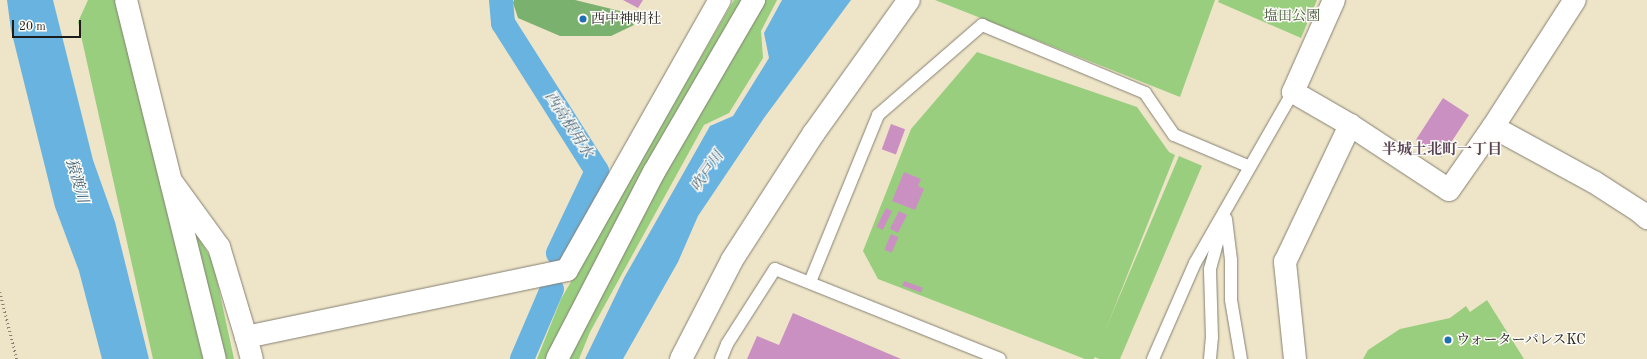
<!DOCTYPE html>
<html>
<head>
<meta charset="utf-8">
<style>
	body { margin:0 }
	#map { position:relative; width:1647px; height:359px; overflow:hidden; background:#eee4c8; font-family:"Old Standard TT","Noto Serif JP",serif }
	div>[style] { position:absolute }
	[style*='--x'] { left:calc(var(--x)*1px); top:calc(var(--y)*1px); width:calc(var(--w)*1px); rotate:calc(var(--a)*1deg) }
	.green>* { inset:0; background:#99ce7f; transform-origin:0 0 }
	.forest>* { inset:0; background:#7ab16e }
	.water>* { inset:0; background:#69b3e1 }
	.canal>* { height:24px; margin:-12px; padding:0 12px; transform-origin:12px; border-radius:12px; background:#69b3e1 }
	.building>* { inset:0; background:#cb90c2; transform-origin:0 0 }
	.path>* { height:2.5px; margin-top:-1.25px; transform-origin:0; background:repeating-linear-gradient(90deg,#858072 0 1px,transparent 0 4px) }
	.roads { filter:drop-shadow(0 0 1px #858072) drop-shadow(0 0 1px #858072) }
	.lane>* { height:12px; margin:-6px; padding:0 6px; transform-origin:6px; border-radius:6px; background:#fff }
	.street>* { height:22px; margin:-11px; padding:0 11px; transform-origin:11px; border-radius:11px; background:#fff }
	.dots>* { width:11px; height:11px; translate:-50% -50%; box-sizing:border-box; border:2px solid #fdfcf7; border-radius:50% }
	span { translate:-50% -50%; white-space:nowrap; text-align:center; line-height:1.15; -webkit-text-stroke:3px #fdfcf7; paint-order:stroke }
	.park-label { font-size:14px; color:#485a3f }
	.poi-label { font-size:14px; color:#1c1c1c }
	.left { translate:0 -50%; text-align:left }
	.water-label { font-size:15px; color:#3f6075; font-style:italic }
	.neighbourhood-label { font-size:15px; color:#594556; font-weight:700 }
	.scale { position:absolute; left:12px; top:20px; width:69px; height:18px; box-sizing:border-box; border:2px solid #1c1c1c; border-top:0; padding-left:5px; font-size:12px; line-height:14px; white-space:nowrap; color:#1c1c1c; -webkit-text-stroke:3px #fdfcf7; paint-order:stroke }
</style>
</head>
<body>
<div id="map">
	<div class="green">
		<i style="clip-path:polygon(88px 0,116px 0,191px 224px,213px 262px,234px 359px,153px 359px,78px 22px)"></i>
		<i style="clip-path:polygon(734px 0,777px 0,761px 31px,763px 58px,729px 113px,704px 125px,590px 332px,579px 359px,537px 359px,561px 299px)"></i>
		<i style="clip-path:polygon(935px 0,1215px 0,1180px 97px)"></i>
		<i style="clip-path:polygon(1219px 0,1317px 0,1301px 38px,1218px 2px)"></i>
		<i style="clip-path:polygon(977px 52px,1137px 107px,1169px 152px,1175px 155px,1094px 359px,1085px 359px,878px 279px,863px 251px,911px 129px)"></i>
		<i style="left:1179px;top:156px;width:25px;height:218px;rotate:23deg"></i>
		<i style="clip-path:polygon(1487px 300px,1524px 359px,1363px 359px,1368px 350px,1400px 329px,1450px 318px,1466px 306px,1470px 312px)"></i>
	</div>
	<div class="forest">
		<i style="clip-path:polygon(514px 0,575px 0,624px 12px,634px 25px,611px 36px,560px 36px,518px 18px,513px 3px)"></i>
	</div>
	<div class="water">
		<i style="clip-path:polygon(7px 0,53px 0,93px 160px,115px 222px,149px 359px,102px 359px,79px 271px,55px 207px,11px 30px)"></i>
		<i style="clip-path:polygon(782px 0,851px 0,764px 118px,698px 216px,678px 262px,623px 359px,585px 359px,624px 278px,710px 126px,733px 116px,769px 58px,764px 33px)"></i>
	</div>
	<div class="canal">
		<i style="--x:501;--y:0;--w:23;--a:85"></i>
		<i style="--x:503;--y:23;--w:175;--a:57.6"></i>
		<i style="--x:597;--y:171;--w:91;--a:115.4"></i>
		<i style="--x:522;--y:359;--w:76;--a:-66.8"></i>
	</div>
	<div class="building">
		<i style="clip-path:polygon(623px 0,643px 0,638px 8px)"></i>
		<i style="left:1443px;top:98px;width:31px;height:50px;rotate:33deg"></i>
		<i style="left:891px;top:124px;width:15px;height:27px;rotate:20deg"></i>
		<i style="clip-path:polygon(904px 172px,921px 179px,918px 186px,924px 189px,915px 210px,892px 201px)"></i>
		<i style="left:886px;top:208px;width:7px;height:21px;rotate:27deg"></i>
		<i style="left:899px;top:211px;width:9px;height:20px;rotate:27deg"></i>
		<i style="left:891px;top:234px;width:8px;height:17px;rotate:23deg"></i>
		<i style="left:904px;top:281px;width:20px;height:5px;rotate:20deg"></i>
		<i style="clip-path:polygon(793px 313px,901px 359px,747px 359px,757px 336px,779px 345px)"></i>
	</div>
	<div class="path">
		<i style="--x:0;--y:292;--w:69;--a:75.8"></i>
	</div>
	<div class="roads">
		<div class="lane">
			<i style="--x:1226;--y:219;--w:41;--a:83"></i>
			<i style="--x:1231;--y:260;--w:40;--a:90"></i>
			<i style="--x:1231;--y:300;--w:60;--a:80.4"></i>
			<i style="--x:810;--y:282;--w:180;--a:-67.8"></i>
			<i style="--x:878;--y:115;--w:138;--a:-40.9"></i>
			<i style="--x:982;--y:25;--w:177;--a:22.6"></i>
			<i style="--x:1145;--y:93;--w:51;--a:55.4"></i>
			<i style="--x:1174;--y:135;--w:82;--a:22.8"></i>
			<i style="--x:721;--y:359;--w:16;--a:-68"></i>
			<i style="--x:727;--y:344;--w:89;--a:-57.4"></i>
			<i style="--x:775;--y:269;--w:242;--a:21.8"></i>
			<i style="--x:1153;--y:359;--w:105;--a:-66.4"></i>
			<i style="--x:1195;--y:263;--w:197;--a:-60.2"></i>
			<i style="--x:1210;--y:359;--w:21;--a:-85"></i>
			<i style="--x:1212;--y:338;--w:69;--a:-91.7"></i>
			<i style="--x:1210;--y:269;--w:46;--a:-74.7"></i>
		</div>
		<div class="street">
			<i style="--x:126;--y:0;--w:370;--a:76.1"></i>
			<i style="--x:1334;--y:0;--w:101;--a:114"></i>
			<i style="--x:1293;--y:92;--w:66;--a:30.1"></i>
			<i style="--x:1350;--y:125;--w:118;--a:33.3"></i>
			<i style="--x:1449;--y:190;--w:77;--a:-55.1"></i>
			<i style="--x:1493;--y:127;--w:151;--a:-57.2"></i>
			<i style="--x:1493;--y:127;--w:115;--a:28.6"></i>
			<i style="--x:1594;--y:182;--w:54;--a:32.8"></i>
			<i style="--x:1639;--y:211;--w:11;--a:41"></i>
			<i style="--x:171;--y:181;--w:82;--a:54"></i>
			<i style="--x:219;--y:247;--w:94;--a:73.3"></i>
			<i style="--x:246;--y:337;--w:328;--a:-11.8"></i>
			<i style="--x:567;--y:270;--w:310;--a:-60.5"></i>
			<i style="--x:246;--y:337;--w:23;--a:75"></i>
			<i style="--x:557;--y:359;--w:211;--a:-62.6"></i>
			<i style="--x:654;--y:172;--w:199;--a:-59.8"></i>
			<i style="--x:681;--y:359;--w:111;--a:-62.7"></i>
			<i style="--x:732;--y:260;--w:151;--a:-57.2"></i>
			<i style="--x:814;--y:133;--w:163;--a:-54.5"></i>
			<i style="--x:1295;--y:359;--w:98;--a:-95.9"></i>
			<i style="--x:1285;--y:262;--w:152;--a:-64.6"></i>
		</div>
	</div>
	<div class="dots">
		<i style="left:583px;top:19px;background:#1f6fb2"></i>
		<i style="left:1448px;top:340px;background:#1f6fb2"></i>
	</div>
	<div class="park-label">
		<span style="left:1292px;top:16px">塩田公園</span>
	</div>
	<div class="poi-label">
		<span class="left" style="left:591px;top:19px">西中神明社</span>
		<span class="left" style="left:1456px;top:340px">ウォーターパレスKC</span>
	</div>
	<div class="water-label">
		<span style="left:568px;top:125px;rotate:57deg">西高根用水</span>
		<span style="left:708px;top:172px;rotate:-56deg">吹戸川</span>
		<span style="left:76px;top:181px;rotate:74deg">猿渡川</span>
	</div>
	<div class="neighbourhood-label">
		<span style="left:1442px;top:151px">半城土北町一丁目</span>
	</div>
	<div class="scale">20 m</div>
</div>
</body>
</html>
